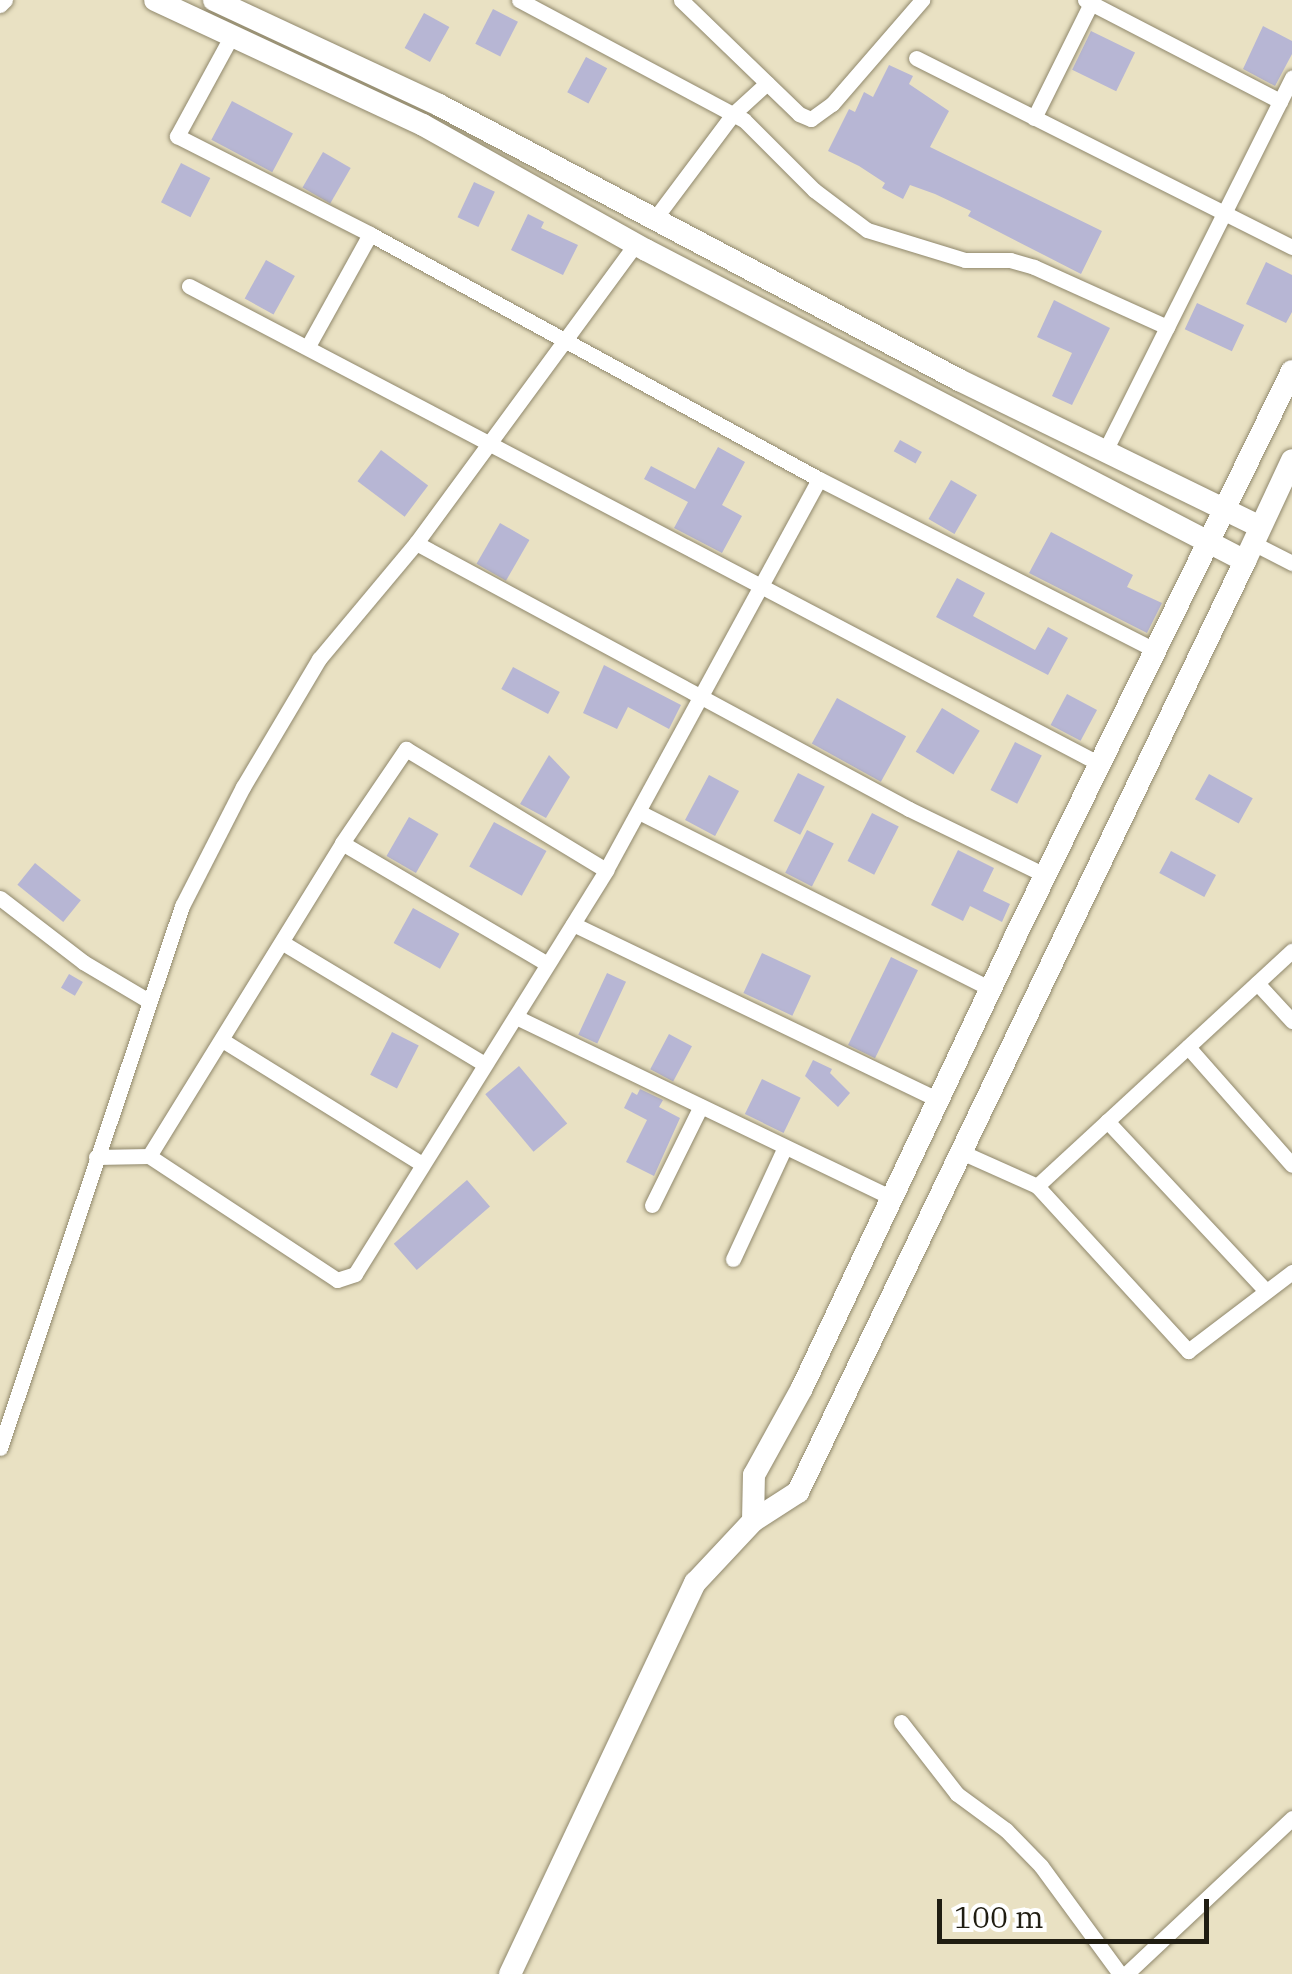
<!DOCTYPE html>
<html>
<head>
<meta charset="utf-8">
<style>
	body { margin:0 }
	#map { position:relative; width:1292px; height:1974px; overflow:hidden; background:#e9e1c3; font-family:"IBM Plex Serif",serif }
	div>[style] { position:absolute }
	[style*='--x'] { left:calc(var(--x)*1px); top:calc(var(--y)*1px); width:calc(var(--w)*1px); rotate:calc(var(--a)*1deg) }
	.building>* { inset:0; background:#b7b6d4; transform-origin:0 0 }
	.roads { filter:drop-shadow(0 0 2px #90886c) drop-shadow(0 0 2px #90886c) }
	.street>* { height:15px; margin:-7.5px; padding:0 7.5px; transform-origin:7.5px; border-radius:7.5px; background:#fff }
	.secondary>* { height:22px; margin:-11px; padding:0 11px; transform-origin:11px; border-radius:11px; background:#fff }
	span { translate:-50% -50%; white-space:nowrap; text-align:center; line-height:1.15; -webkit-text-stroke:8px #fff; paint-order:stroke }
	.scale { position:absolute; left:937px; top:1899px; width:272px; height:45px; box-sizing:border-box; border:5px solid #201d12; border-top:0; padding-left:12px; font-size:30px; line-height:35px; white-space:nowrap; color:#201d12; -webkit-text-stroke:8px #fff; paint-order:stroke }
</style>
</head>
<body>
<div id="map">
	<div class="building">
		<i style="left:493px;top:9px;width:28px;height:39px;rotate:27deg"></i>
		<i style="left:424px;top:13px;width:29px;height:40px;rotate:29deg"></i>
		<i style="clip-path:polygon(1263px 26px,1292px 41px,1292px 54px,1275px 86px,1243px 69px)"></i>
		<i style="left:1091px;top:31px;width:49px;height:43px;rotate:26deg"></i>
		<i style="left:586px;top:57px;width:24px;height:40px;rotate:28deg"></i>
		<i style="clip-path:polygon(889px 65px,913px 76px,909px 84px,949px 111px,930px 147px,1102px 231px,1081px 274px,968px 216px,971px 211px,935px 194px,910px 185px,903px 199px,882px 188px,885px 183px,859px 166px,828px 151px,849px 109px,855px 112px,864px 92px,873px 97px)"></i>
		<i style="left:232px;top:101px;width:69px;height:44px;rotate:28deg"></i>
		<i style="left:323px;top:152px;width:32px;height:41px;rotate:30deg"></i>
		<i style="left:181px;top:163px;width:33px;height:44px;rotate:27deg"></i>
		<i style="left:474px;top:182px;width:23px;height:39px;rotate:25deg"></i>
		<i style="clip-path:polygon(528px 214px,544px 222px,541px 228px,578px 245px,563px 275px,511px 250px)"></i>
		<i style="left:266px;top:260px;width:33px;height:44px;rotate:29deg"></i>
		<i style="clip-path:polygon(1266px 262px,1292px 275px,1292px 312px,1286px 323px,1246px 304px)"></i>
		<i style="clip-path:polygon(1054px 300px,1110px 328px,1072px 405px,1052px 396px,1072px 353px,1037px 337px)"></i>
		<i style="left:1197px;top:303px;width:52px;height:29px;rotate:25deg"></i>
		<i style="left:900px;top:440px;width:25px;height:13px;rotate:29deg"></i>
		<i style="clip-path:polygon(718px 447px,745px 462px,722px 505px,742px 516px,722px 553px,674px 528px,688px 502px,644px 479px,651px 466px,695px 489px)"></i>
		<i style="left:381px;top:450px;width:59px;height:39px;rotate:37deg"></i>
		<i style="left:951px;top:480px;width:30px;height:45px;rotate:30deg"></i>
		<i style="left:500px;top:523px;width:34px;height:47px;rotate:30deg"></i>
		<i style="clip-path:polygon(1051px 532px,1133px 575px,1127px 587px,1162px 603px,1147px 633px,1029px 573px)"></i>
		<i style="clip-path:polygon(957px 578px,985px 593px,973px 616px,1035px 650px,1048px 627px,1068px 638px,1048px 675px,936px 617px)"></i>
		<i style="clip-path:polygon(604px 665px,681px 705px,669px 729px,628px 707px,617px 729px,583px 713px)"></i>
		<i style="left:513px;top:667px;width:53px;height:25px;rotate:28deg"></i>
		<i style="left:1067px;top:694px;width:34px;height:35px;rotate:28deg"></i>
		<i style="left:837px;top:698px;width:79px;height:52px;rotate:29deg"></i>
		<i style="left:942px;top:708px;width:44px;height:51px;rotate:31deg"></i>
		<i style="left:1015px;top:742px;width:30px;height:54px;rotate:27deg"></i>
		<i style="clip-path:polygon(549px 755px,570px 777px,546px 818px,520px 804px)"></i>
		<i style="left:798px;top:773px;width:30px;height:54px;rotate:27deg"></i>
		<i style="left:1209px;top:774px;width:50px;height:29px;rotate:29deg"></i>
		<i style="left:709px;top:775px;width:34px;height:51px;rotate:28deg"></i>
		<i style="left:872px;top:813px;width:30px;height:54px;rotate:27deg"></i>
		<i style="left:409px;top:817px;width:34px;height:45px;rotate:30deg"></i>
		<i style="left:494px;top:822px;width:60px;height:51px;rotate:29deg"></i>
		<i style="left:807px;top:830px;width:30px;height:48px;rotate:27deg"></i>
		<i style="clip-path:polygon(958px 850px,994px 868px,983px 891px,1010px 904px,1002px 922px,970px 906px,963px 921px,931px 905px)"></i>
		<i style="left:1171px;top:851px;width:51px;height:25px;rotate:28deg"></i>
		<i style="left:35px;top:863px;width:59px;height:28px;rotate:39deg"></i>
		<i style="left:413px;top:908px;width:53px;height:40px;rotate:29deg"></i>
		<i style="left:762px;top:953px;width:54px;height:44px;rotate:25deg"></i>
		<i style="left:891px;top:957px;width:30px;height:98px;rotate:26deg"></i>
		<i style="left:607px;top:973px;width:21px;height:68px;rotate:25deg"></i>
		<i style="left:69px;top:974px;width:16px;height:16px;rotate:30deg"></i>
		<i style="left:392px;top:1032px;width:30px;height:48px;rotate:27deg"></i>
		<i style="left:669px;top:1034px;width:26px;height:40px;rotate:28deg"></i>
		<i style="clip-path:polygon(813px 1060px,832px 1069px,830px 1073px,850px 1093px,838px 1107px,805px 1076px)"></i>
		<i style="left:519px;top:1066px;width:75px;height:44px;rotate:50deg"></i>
		<i style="left:762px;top:1079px;width:43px;height:39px;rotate:26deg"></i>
		<i style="clip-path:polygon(640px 1089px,663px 1100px,659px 1107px,680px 1118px,654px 1176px,626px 1162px,647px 1120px,624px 1108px,632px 1092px,637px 1095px)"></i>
		<i style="left:467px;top:1180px;width:35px;height:97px;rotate:49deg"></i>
	</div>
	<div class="roads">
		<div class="street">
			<i style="--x:519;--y:0;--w:255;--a:28.1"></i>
			<i style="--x:744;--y:120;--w:99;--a:45"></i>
			<i style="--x:814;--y:190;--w:66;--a:37"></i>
			<i style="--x:867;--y:230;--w:102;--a:17"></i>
			<i style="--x:965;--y:260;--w:45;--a:0"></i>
			<i style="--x:1010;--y:260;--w:25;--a:16"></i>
			<i style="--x:1034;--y:267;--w:146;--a:24.3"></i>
			<i style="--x:681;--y:0;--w:164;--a:44"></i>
			<i style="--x:799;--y:114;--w:13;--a:23"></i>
			<i style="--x:811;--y:119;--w:26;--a:-36"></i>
			<i style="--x:832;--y:104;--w:138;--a:-49.1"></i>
			<i style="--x:1085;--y:0;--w:220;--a:27.4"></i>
			<i style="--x:0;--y:5;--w:7;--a:-45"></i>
			<i style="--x:231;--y:37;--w:113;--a:118.6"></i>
			<i style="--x:177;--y:136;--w:216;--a:26.9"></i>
			<i style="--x:370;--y:234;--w:511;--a:28.62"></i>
			<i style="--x:819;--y:479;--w:377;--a:27"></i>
			<i style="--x:916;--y:58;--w:421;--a:26.7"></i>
			<i style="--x:1034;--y:118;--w:128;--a:-63.6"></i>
			<i style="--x:656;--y:217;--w:129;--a:-53.2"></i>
			<i style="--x:733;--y:114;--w:46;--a:-42.4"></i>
			<i style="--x:189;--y:286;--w:1029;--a:27.69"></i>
			<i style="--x:308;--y:346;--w:128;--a:-61"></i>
			<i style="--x:1104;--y:453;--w:420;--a:-63.4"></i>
			<i style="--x:416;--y:543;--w:560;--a:28.35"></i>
			<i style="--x:909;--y:809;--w:151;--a:25.9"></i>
			<i style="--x:1253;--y:543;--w:44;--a:27.1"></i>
			<i style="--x:639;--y:812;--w:394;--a:26.7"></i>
			<i style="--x:342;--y:843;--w:237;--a:30.5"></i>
			<i style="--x:0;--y:898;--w:105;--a:37.6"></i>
			<i style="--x:83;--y:962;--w:77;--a:30.6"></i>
			<i style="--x:573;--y:924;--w:405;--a:25.7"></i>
			<i style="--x:283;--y:943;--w:233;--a:31"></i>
			<i style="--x:1257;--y:983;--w:52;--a:47.4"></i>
			<i style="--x:516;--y:1017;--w:417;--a:25.7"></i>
			<i style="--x:222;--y:1040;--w:235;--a:31.8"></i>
			<i style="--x:1188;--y:1047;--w:157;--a:48.6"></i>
			<i style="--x:1107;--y:1121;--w:233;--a:46.9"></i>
			<i style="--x:961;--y:1152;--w:83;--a:24.1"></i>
			<i style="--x:1037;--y:1186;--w:347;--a:-42.7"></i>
			<i style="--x:149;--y:1156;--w:368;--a:-58.3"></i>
			<i style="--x:342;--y:843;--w:114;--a:-55.8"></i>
			<i style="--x:406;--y:749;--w:234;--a:31.2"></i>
			<i style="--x:96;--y:1157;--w:53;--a:-1.1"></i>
			<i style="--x:149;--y:1156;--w:225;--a:33.4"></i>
			<i style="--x:337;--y:1280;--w:19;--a:-18"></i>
			<i style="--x:355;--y:1274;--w:476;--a:-58.1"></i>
			<i style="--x:606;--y:870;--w:445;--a:-61.4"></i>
			<i style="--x:1037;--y:1186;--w:224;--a:47.5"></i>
			<i style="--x:1188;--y:1351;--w:131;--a:-37.2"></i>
			<i style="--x:652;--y:1205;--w:110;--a:-63.7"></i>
			<i style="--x:733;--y:1259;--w:121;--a:-65.1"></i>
			<i style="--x:0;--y:1448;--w:572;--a:-71.44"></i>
			<i style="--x:182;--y:906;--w:134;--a:-62.9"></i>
			<i style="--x:243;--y:787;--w:149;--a:-59.3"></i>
			<i style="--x:319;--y:659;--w:151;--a:-50.1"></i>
			<i style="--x:416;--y:543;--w:371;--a:-53.7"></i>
			<i style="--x:901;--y:1722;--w:91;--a:52.1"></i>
			<i style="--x:957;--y:1794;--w:61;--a:36.3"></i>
			<i style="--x:1006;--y:1830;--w:50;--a:45.8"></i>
			<i style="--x:1041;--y:1866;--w:134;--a:53.8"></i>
			<i style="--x:1126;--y:1974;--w:228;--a:-43.2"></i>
		</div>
		<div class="secondary">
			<i style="--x:155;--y:0;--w:296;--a:25"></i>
			<i style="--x:423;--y:125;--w:256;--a:29.3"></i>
			<i style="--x:646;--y:250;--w:675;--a:27.44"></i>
			<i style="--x:1245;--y:561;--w:111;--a:-65"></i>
			<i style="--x:214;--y:0;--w:248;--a:25"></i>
			<i style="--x:439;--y:105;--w:588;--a:27.87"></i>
			<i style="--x:959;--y:380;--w:335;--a:26"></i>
			<i style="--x:753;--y:1521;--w:46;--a:-88.8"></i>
			<i style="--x:754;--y:1475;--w:99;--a:-61.1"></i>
			<i style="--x:802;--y:1388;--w:499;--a:-64.7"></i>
			<i style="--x:1015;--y:937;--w:630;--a:-63.92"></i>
			<i style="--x:510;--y:1974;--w:433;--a:-64.7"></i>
			<i style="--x:695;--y:1583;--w:85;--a:-46.9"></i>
			<i style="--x:753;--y:1521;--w:54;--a:-32.8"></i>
			<i style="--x:798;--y:1492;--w:1033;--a:-64.35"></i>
		</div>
	</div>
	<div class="scale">100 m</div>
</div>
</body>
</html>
